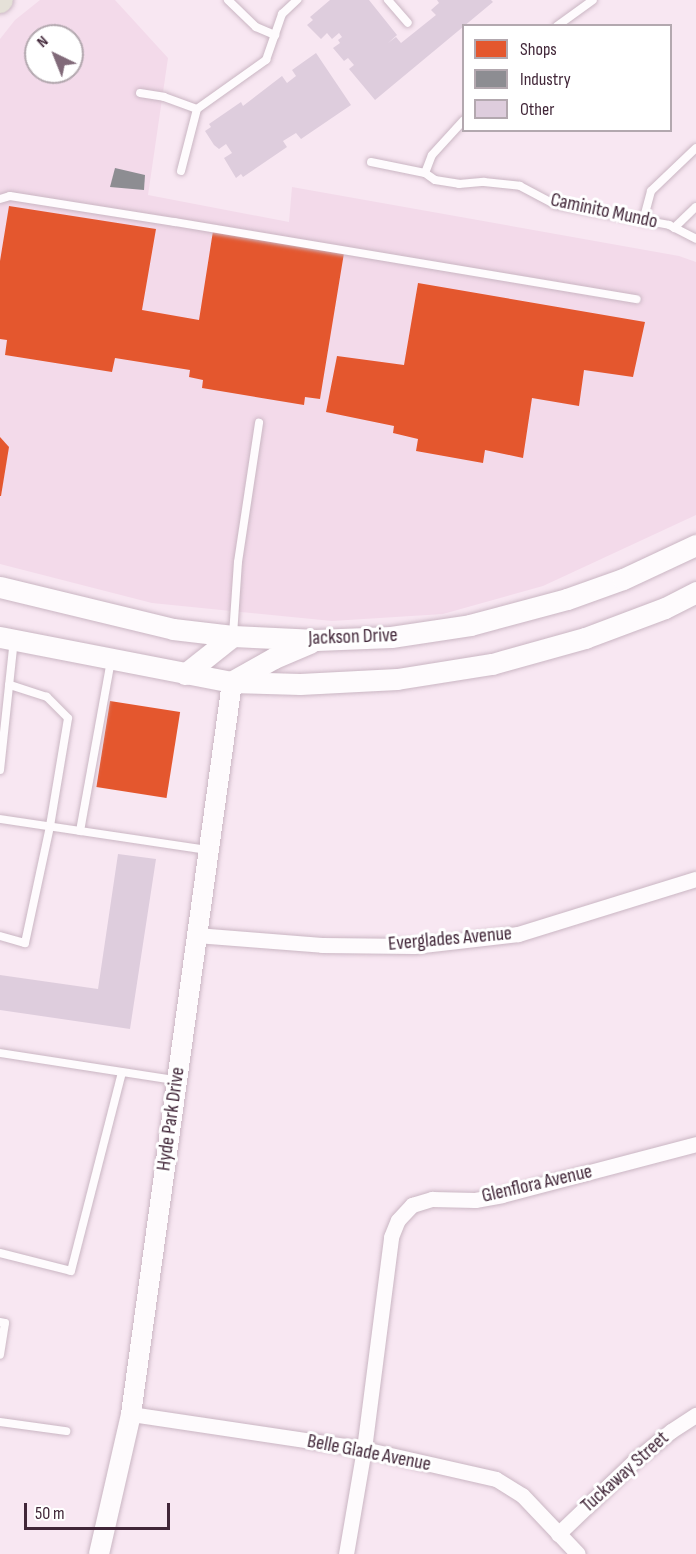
<!DOCTYPE html>
<html>
<head>
<meta charset="utf-8">
<style>
	body { margin:0 }
	#map { position:relative; width:696px; height:1554px; overflow:hidden; background:#f8e7f2; font-family:"Sofia Sans Condensed",sans-serif }
	div>[style] { position:absolute }
	[style*='--x'] { left:calc(var(--x)*1px); top:calc(var(--y)*1px); width:calc(var(--w)*1px); rotate:calc(var(--a)*1deg) }
	.built>* { inset:0; background:#f3daea }
	.shops>* { inset:0; background:#e4572e; transform-origin:0 0 }
	.industry>* { inset:0; background:#8d8d92 }
	.building>* { inset:0; background:#decddd }
	.roads { filter:drop-shadow(0 0 2px #cab6c3) drop-shadow(0 0 2px #cab6c3) }
	.service>* { height:8px; margin:-4px; padding:0 4px; transform-origin:4px; border-radius:4px; background:#fefbfd }
	.minor>* { height:15px; margin:-7.5px; padding:0 7.5px; transform-origin:7.5px; border-radius:7.5px; background:#fefbfd }
	.tertiary>* { height:20px; margin:-10px; padding:0 10px; transform-origin:10px; border-radius:10px; background:#fefbfd }
	.secondary>* { height:21px; margin:-10.5px; padding:0 10.5px; transform-origin:10.5px; border-radius:10.5px; background:#fefbfd }
	.primary>* { height:24px; margin:-12px; padding:0 12px; transform-origin:12px; border-radius:12px; background:#e5e1d8 }
	span { translate:-50% -50%; white-space:nowrap; text-align:center; line-height:1.15; -webkit-text-stroke:6px #fff; paint-order:stroke }
	.street-label { font-size:20px; color:#412638 }
	.legend { position:absolute; left:462px; top:24px; width:210px; height:108px; box-sizing:border-box; background:#fff; border:2px solid #b3a8af; margin:0; padding:8px 10px; list-style:none; font-size:18px; color:#412638 }
	.legend li { display:flex; align-items:center; gap:12px; height:30px }
	.legend b { width:30px; border:2px solid #b3a8af }
	.north { position:absolute; left:24px; top:24px; width:60px; height:60px; box-sizing:border-box; background:#fff; border:2px solid #b3a8af; border-radius:50%; rotate:317deg; font-size:16px; font-weight:700; line-height:24px; text-align:center; color:#412638 }
	.north::after { content:''; display:block; margin:auto; width:21px; height:27px; background:#816a79; clip-path:polygon(50% 0,100% 100%,50% 72%,0 100%) }
	.scale { position:absolute; left:24px; top:1503px; width:146px; height:27px; box-sizing:border-box; border:3px solid #412638; border-top:0; padding-left:8px; font-size:18px; line-height:21px; white-space:nowrap; color:#412638; -webkit-text-stroke:4px #fff; paint-order:stroke }
</style>
</head>
<body>
<div id="map">
	<div class="built">
		<i style="clip-path:polygon(evenodd,40px 0,115px 0,168px 58px,148px 195px,289px 222px,292px 187px,679px 256px,696px 262px,696px 515px,543px 586px,443px 614px,332px 621px,152px 603px,0 564px,0 39px,15px 20px,40px 0,36px 36px,72px 36px,72px 72px,36px 72px,36px 36px)"></i>
	</div>
	<div class="shops">
		<i style="clip-path:polygon(9px 206px,156px 229px,142px 310px,199px 320px,213px 231px,344px 253px,320px 399px,305px 397px,304px 405px,202px 388px,203px 380px,189px 377px,190px 370px,115px 358px,112px 372px,5px 355px,7px 340px,0 339px,0 261px)"></i>
		<i style="clip-path:polygon(418px 283px,645px 322px,633px 377px,584px 370px,579px 406px,532px 398px,523px 458px,485px 450px,483px 463px,416px 451px,418px 439px,393px 433px,394px 426px,326px 412px,337px 356px,404px 365px)"></i>
		<i style="clip-path:polygon(0 437px,9px 447px,1px 496px,0 496px)"></i>
		<i style="left:110px;top:701px;width:71px;height:87px;rotate:9deg"></i>
	</div>
	<div class="industry">
		<i style="clip-path:polygon(115px 168px,145px 175px,144px 190px,110px 187px)"></i>
	</div>
	<div class="building">
		<i style="clip-path:polygon(330px 0,369px 0,397px 35px,388px 43px,396px 37px,401px 43px,436px 15px,431px 10px,439px 3px,437px 0,491px 0,493px 2px,375px 100px,349px 69px,354px 65px,348px 58px,344px 61px,333px 48px,340px 43px,338px 40px,342px 37px,339px 33px,332px 39px,327px 33px,321px 39px,307px 25px,313px 20px,310px 17px)"></i>
		<i style="clip-path:polygon(316px 53px,351px 105px,301px 139px,296px 133px,283px 141px,287px 147px,243px 177px,241px 174px,236px 178px,224px 158px,232px 153px,226px 144px,219px 149px,214px 145px,205px 131px,211px 127px,209px 124px,241px 102px,243px 106px,282px 76px,287px 83px,296px 76px,292px 70px)"></i>
		<i style="clip-path:polygon(118px 854px,156px 859px,130px 1029px,0 1010px,0 975px,98px 989px)"></i>
	</div>
	<div class="roads">
		<div class="service">
			<i style="--x:228;--y:0;--w:39;--a:44"></i>
			<i style="--x:256;--y:27;--w:21;--a:23"></i>
			<i style="--x:388;--y:0;--w:30;--a:49"></i>
			<i style="--x:557;--y:26;--w:44;--a:-35.8"></i>
			<i style="--x:140;--y:93;--w:24;--a:9"></i>
			<i style="--x:164;--y:97;--w:35;--a:20"></i>
			<i style="--x:371;--y:162;--w:55;--a:11.5"></i>
			<i style="--x:425;--y:173;--w:12;--a:35"></i>
			<i style="--x:435;--y:180;--w:24;--a:9"></i>
			<i style="--x:459;--y:184;--w:25;--a:-5"></i>
			<i style="--x:484;--y:182;--w:36;--a:6"></i>
			<i style="--x:520;--y:186;--w:38;--a:28"></i>
			<i style="--x:554;--y:204;--w:117;--a:10.3"></i>
			<i style="--x:669;--y:225;--w:30;--a:27"></i>
			<i style="--x:181;--y:171;--w:64;--a:-75.5"></i>
			<i style="--x:197;--y:109;--w:85;--a:-35.4"></i>
			<i style="--x:266;--y:60;--w:49;--a:-70.8"></i>
			<i style="--x:282;--y:14;--w:21;--a:-43"></i>
			<i style="--x:425;--y:173;--w:19;--a:-69"></i>
			<i style="--x:432;--y:155;--w:47;--a:-47.6"></i>
			<i style="--x:0;--y:199;--w:10;--a:-17"></i>
			<i style="--x:10;--y:196;--w:167;--a:9"></i>
			<i style="--x:175;--y:222;--w:468;--a:9.5"></i>
			<i style="--x:643;--y:221;--w:31;--a:-75"></i>
			<i style="--x:651;--y:191;--w:62;--a:-43.7"></i>
			<i style="--x:674;--y:228;--w:30;--a:-44"></i>
			<i style="--x:233;--y:635;--w:73;--a:-86.1"></i>
			<i style="--x:238;--y:562;--w:141;--a:-81.4"></i>
			<i style="--x:0;--y:770;--w:131;--a:-83.9"></i>
			<i style="--x:0;--y:819;--w:209;--a:8.5"></i>
			<i style="--x:80;--y:831;--w:174;--a:-79.7"></i>
			<i style="--x:0;--y:936;--w:26;--a:16"></i>
			<i style="--x:25;--y:943;--w:120;--a:-77.9"></i>
			<i style="--x:50;--y:826;--w:109;--a:-80.5"></i>
			<i style="--x:68;--y:718;--w:30;--a:-135"></i>
			<i style="--x:47;--y:697;--w:40;--a:-162"></i>
			<i style="--x:0;--y:1053;--w:177;--a:8.8"></i>
			<i style="--x:0;--y:1253;--w:73;--a:14.2"></i>
			<i style="--x:71;--y:1271;--w:205;--a:-75.6"></i>
			<i style="--x:0;--y:1322;--w:5;--a:11"></i>
			<i style="--x:5;--y:1323;--w:32;--a:99"></i>
			<i style="--x:0;--y:1422;--w:67;--a:7.8"></i>
		</div>
		<div class="minor">
			<i style="--x:196;--y:935;--w:126;--a:4.5"></i>
			<i style="--x:322;--y:945;--w:92;--a:0.6"></i>
			<i style="--x:414;--y:946;--w:105;--a:-6.6"></i>
			<i style="--x:518;--y:934;--w:186;--a:-17.2"></i>
			<i style="--x:131;--y:1414;--w:236;--a:8.5"></i>
			<i style="--x:364;--y:1449;--w:135;--a:12.8"></i>
			<i style="--x:496;--y:1479;--w:31;--a:32"></i>
			<i style="--x:522;--y:1495;--w:81;--a:46.5"></i>
			<i style="--x:558;--y:1534;--w:105;--a:-43.8"></i>
			<i style="--x:634;--y:1461;--w:48;--a:-39"></i>
			<i style="--x:671;--y:1431;--w:30;--a:-33"></i>
			<i style="--x:346;--y:1554;--w:107;--a:-80.3"></i>
			<i style="--x:364;--y:1449;--w:214;--a:-82.7"></i>
			<i style="--x:391;--y:1237;--w:18;--a:-68"></i>
			<i style="--x:398;--y:1220;--w:21;--a:-47"></i>
			<i style="--x:412;--y:1205;--w:21;--a:-17"></i>
			<i style="--x:432;--y:1199;--w:43;--a:1.3"></i>
			<i style="--x:475;--y:1200;--w:27;--a:-10"></i>
			<i style="--x:502;--y:1195;--w:201;--a:-14.7"></i>
		</div>
		<div class="tertiary">
			<i style="--x:99;--y:1554;--w:144;--a:-77.1"></i>
			<i style="--x:131;--y:1414;--w:739;--a:-82.14"></i>
		</div>
		<div class="secondary">
			<i style="--x:0;--y:587;--w:178;--a:13.6"></i>
			<i style="--x:173;--y:629;--w:60;--a:6.7"></i>
			<i style="--x:233;--y:636;--w:83;--a:2.8"></i>
			<i style="--x:316;--y:640;--w:75;--a:-2.3"></i>
			<i style="--x:391;--y:637;--w:80;--a:-8.6"></i>
			<i style="--x:470;--y:625;--w:100;--a:-15"></i>
			<i style="--x:567;--y:599;--w:59;--a:-19.7"></i>
			<i style="--x:623;--y:579;--w:81;--a:-25"></i>
			<i style="--x:0;--y:637;--w:236;--a:11"></i>
			<i style="--x:232;--y:682;--w:68;--a:1.7"></i>
			<i style="--x:300;--y:684;--w:97;--a:-3"></i>
			<i style="--x:397;--y:679;--w:96;--a:-9"></i>
			<i style="--x:492;--y:664;--w:97;--a:-15.6"></i>
			<i style="--x:585;--y:638;--w:85;--a:-20.6"></i>
			<i style="--x:665;--y:608;--w:35;--a:-27"></i>
			<i style="--x:185;--y:674;--w:61;--a:-38.4"></i>
			<i style="--x:233;--y:681;--w:47;--a:-29.3"></i>
			<i style="--x:274;--y:658;--w:39;--a:-23"></i>
		</div>
		<div class="primary">
			<i style="--x:0;--y:1;--w:1;--a:-45"></i>
		</div>
	</div>
	<div class="street-label">
		<span style="left:604px;top:211px;rotate:12deg">Caminito Mundo</span>
		<span style="left:353px;top:637px;rotate:-2deg">Jackson Drive</span>
		<span style="left:450px;top:939px;rotate:-5deg">Everglades Avenue</span>
		<span style="left:171px;top:1119px;rotate:-82deg">Hyde Park Drive</span>
		<span style="left:537px;top:1184px;rotate:-13deg">Glenflora Avenue</span>
		<span style="left:369px;top:1453px;rotate:11deg">Belle Glade Avenue</span>
		<span style="left:625px;top:1472px;rotate:-42deg">Tuckaway Street</span>
	</div>
	<ul class="legend">
	<li><b style="height:16px;background:#e4572e"></b>Shops</li>
	<li><b style="height:16px;background:#8d8d92"></b>Industry</li>
	<li><b style="height:16px;background:#decddd"></b>Other</li>
	</ul>
	<div class="north">N</div>
	<div class="scale">50 m</div>
</div>
</body>
</html>
